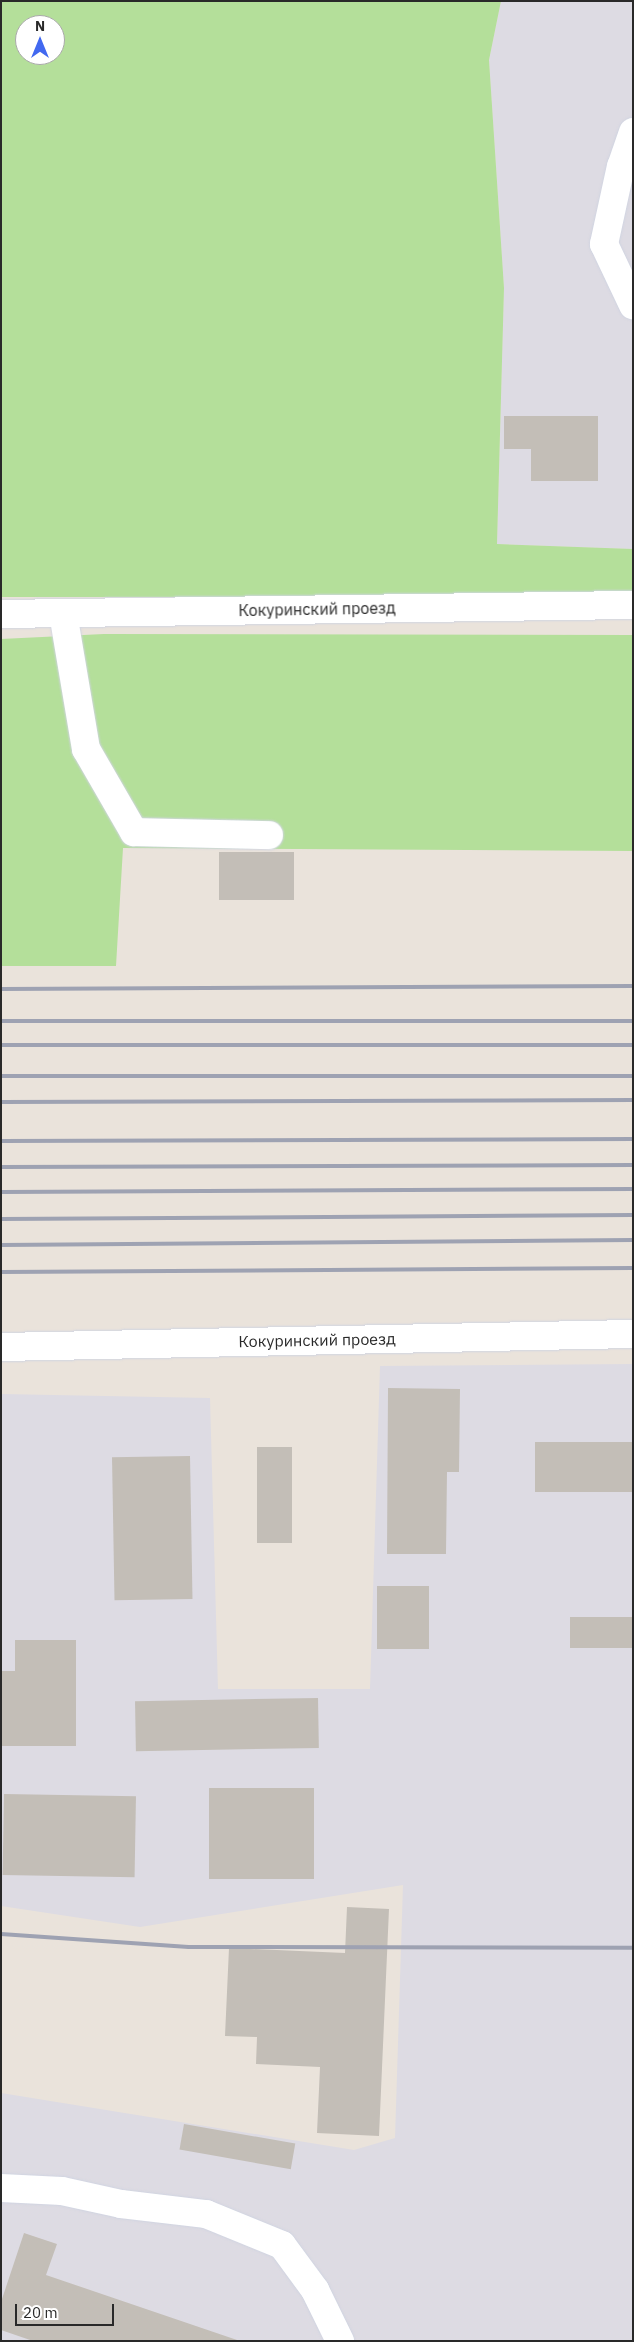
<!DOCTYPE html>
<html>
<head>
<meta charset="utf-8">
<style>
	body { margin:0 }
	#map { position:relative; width:634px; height:2342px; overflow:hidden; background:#eae3db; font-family:"IBM Plex Sans",sans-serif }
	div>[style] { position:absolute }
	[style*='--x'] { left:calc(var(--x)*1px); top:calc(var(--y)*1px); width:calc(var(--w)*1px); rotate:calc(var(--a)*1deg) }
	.industrial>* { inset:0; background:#dddbe3 }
	.green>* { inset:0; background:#b4df9a }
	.building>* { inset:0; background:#c3beb7; transform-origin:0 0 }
	.roads { filter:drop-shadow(0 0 1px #d0d4e1) drop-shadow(0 0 1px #d0d4e1) }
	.minor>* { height:28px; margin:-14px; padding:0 14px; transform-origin:14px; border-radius:14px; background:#fff }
	.rail>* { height:4px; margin:-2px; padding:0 2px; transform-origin:2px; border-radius:2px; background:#9ea2b2 }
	span { translate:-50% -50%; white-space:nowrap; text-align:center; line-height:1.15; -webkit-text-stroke:4px #fff; paint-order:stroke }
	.street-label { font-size:16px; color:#292929 }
	.frame { position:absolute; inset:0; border:2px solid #292929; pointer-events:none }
	.north { position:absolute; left:15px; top:15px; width:50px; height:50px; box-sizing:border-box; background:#fff; border:1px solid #a9a9a9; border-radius:50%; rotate:0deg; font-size:14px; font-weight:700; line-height:20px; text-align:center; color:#292929 }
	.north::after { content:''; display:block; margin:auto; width:18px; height:22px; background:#4269f0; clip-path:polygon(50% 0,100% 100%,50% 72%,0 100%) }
	.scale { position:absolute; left:15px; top:2304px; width:99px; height:22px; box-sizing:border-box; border:2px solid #292929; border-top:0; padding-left:6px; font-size:15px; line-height:18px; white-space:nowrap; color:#292929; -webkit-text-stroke:4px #fff; paint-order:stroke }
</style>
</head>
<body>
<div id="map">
	<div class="industrial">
		<i style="clip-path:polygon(501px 1px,633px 1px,633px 549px,497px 544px,504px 288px,489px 60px)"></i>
		<i style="clip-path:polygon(633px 1364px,633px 2341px,1px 2341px,1px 2093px,354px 2150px,395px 2138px,403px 1885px,140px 1927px,1px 1906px,1px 1394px,210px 1398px,218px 1689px,370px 1689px,380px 1366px)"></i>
	</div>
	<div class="green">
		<i style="clip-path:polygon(evenodd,1px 1px,501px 1px,489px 60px,504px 288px,497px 544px,633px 549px,633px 592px,245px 597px,1px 597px,1px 1px,25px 25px,55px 25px,55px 55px,25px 55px,25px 25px)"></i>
		<i style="clip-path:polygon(104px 634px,633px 635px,633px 851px,123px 848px,116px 966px,1px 966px,1px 639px)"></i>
	</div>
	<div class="building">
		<i style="clip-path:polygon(504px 416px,598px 416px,598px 481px,531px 481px,531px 449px,504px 449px)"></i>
		<i style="left:294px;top:852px;width:48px;height:75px;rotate:90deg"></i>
		<i style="clip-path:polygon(388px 1388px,460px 1389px,459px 1472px,447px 1472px,446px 1554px,387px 1554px)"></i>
		<i style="left:633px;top:1442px;width:50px;height:98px;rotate:90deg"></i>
		<i style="left:257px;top:1447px;width:35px;height:96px"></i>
		<i style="left:190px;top:1456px;width:143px;height:78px;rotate:89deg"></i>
		<i style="left:377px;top:1586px;width:52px;height:63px"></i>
		<i style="left:633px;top:1617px;width:31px;height:63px;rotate:90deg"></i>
		<i style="clip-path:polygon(15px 1640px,76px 1640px,76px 1746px,1px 1746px,1px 1671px,15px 1671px)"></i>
		<i style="left:318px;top:1698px;width:50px;height:183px;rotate:89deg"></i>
		<i style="left:209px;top:1788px;width:105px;height:91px"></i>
		<i style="left:4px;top:1794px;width:132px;height:81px;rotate:1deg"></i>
		<i style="clip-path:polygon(347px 1907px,389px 1909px,379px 2136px,317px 2133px,320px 2067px,256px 2064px,257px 2037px,225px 2036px,229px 1948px,345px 1953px)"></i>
		<i style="left:184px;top:2124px;width:113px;height:26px;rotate:10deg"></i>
		<i style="clip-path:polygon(24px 2233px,57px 2244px,46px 2275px,240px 2341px,33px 2341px,1px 2330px,1px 2302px)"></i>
	</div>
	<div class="roads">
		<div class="minor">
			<i style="--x:633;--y:132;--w:36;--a:109"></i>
			<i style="--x:621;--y:166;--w:80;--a:102.3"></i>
			<i style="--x:604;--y:244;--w:68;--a:64.6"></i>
			<i style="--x:63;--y:613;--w:138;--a:80.4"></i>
			<i style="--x:86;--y:749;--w:96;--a:60"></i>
			<i style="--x:134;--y:832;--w:135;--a:1.3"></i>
			<i style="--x:1;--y:614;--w:632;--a:-0.82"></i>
			<i style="--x:1;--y:1347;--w:632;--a:-1.18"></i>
			<i style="--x:1;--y:2188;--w:61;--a:2.8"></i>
			<i style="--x:62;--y:2191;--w:60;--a:12.4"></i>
			<i style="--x:121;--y:2204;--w:86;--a:6.7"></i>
			<i style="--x:206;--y:2214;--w:82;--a:22.2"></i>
			<i style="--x:282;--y:2245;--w:56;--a:53.7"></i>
			<i style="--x:315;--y:2290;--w:57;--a:63.9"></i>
		</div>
	</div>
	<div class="rail">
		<i style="--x:1;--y:989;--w:632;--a:-0.27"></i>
		<i style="--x:1;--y:1021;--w:632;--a:0"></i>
		<i style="--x:1;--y:1045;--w:632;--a:0"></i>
		<i style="--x:1;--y:1076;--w:632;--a:0"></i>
		<i style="--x:1;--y:1102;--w:632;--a:-0.18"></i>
		<i style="--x:1;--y:1141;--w:632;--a:-0.18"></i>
		<i style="--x:1;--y:1167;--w:632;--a:-0.18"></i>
		<i style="--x:1;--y:1192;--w:632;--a:-0.27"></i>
		<i style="--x:1;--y:1219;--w:632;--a:-0.36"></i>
		<i style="--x:1;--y:1245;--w:632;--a:-0.45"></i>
		<i style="--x:1;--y:1272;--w:632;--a:-0.36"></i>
		<i style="--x:1;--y:1934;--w:188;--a:4"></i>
		<i style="--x:189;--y:1947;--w:444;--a:0.1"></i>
	</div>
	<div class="street-label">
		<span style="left:317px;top:609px;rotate:-1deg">Кокуринский проезд</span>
		<span style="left:317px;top:1340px;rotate:-1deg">Кокуринский проезд</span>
	</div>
	<div class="frame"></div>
	<div class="north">N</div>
	<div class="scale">20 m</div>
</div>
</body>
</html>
